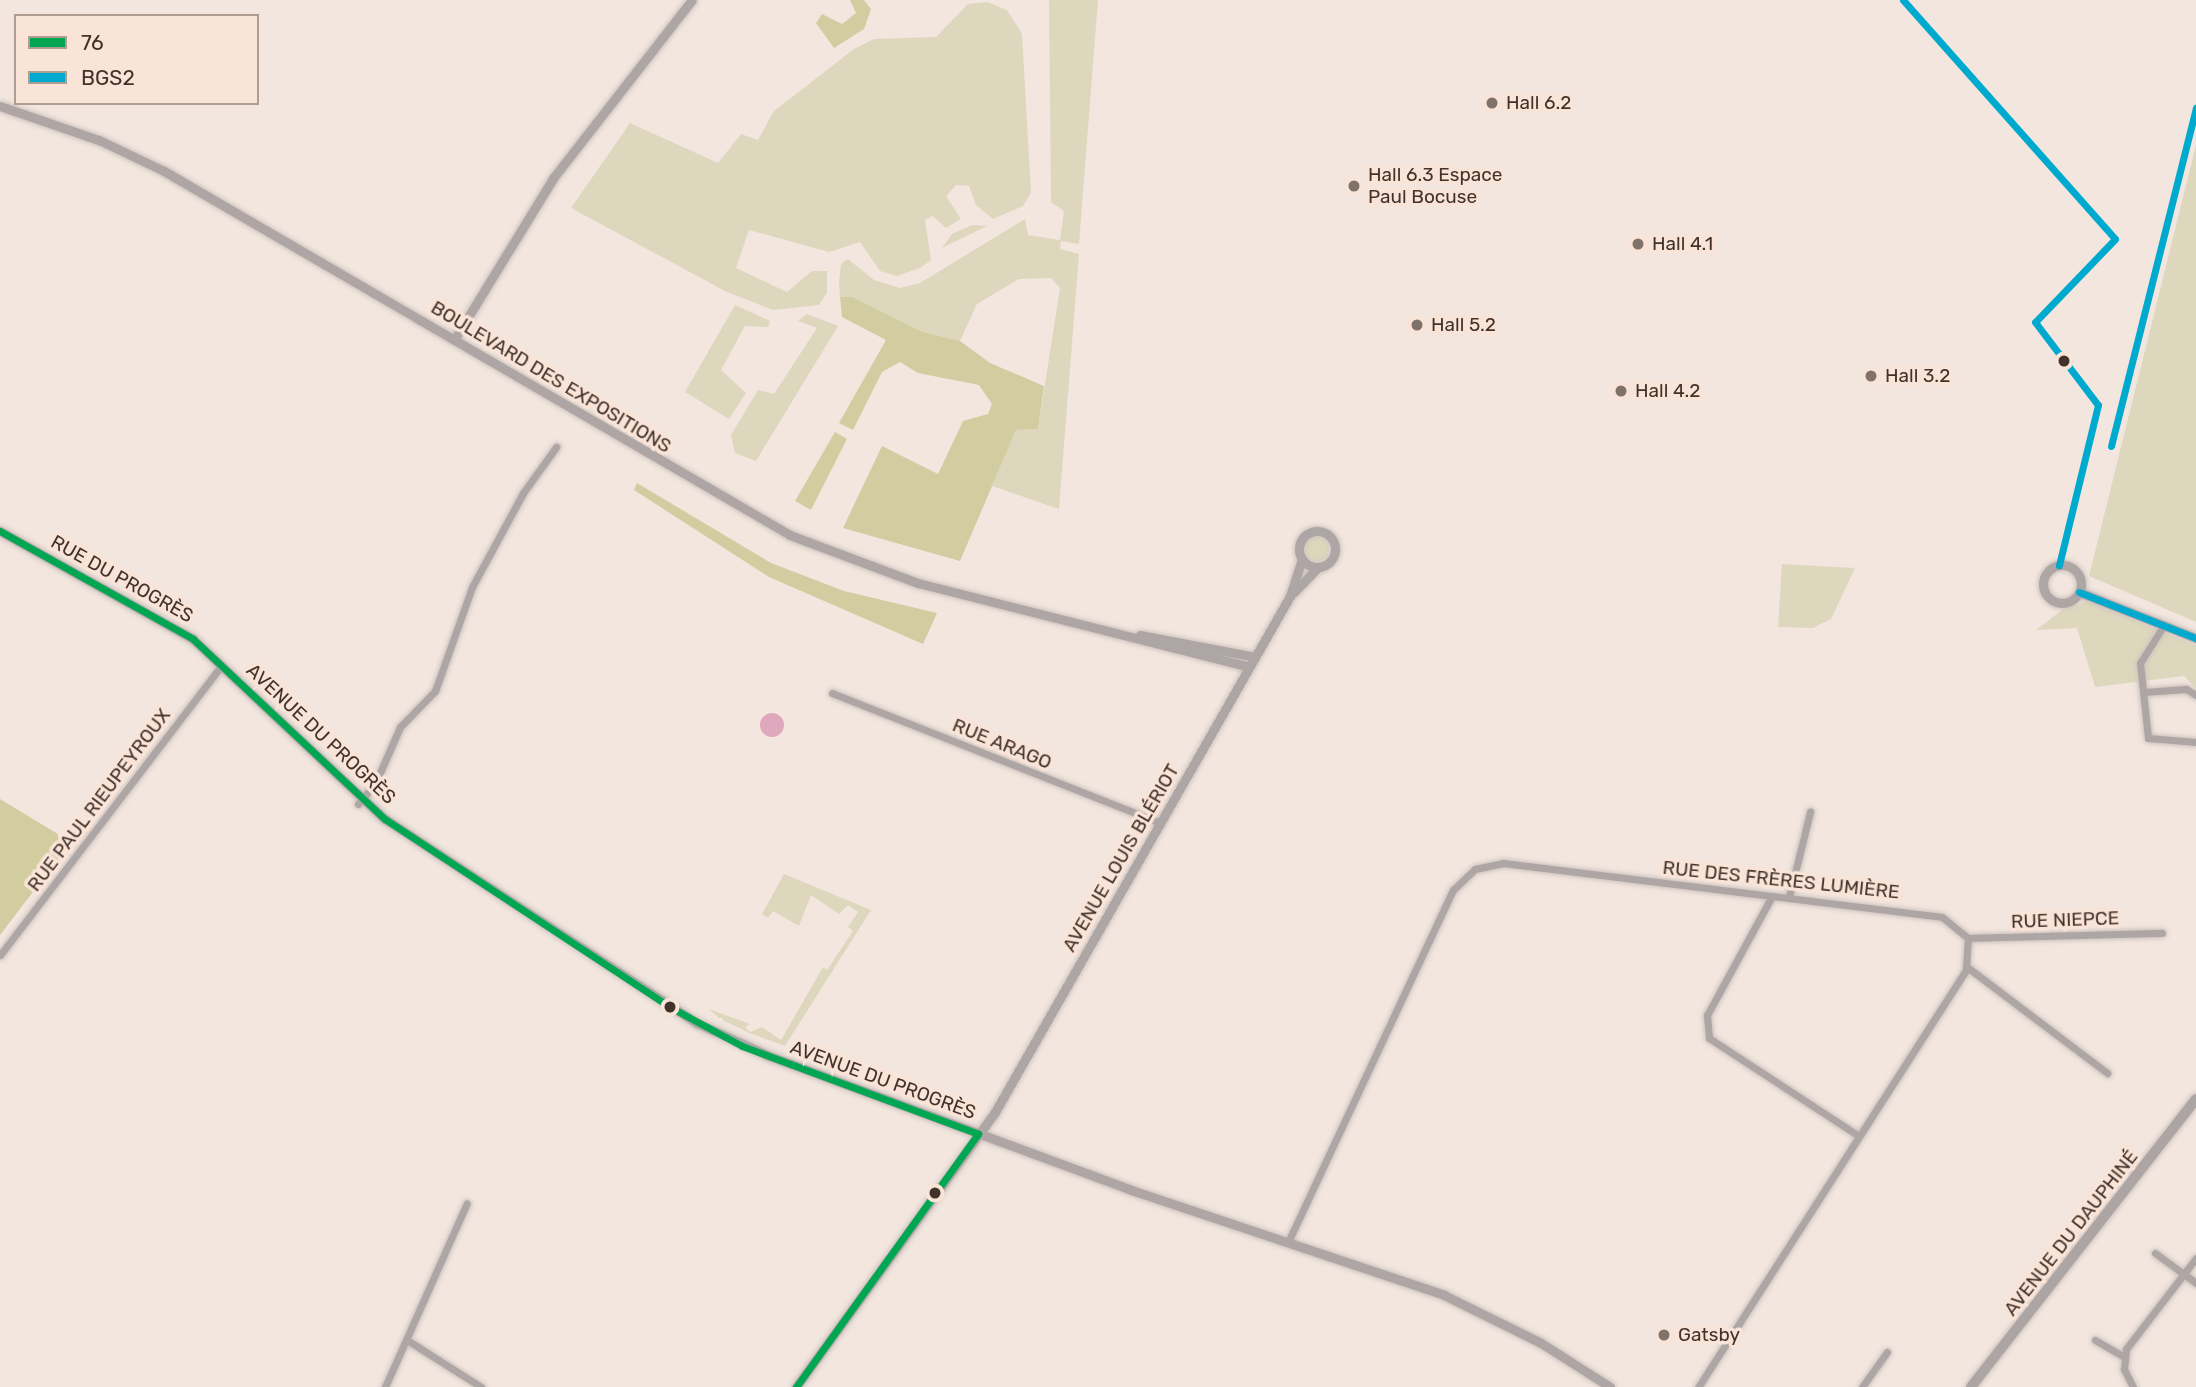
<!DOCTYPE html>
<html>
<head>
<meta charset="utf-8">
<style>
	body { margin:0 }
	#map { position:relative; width:2196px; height:1387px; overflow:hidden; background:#f2e6df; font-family:Rubik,sans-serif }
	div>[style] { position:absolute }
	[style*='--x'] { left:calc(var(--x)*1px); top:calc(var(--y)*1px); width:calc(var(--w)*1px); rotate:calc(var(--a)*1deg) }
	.green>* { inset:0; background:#ddd8bd }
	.round { border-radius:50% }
	.forest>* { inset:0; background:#d2cda1 }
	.water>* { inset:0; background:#dfa8bd }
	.roads { filter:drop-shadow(0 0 2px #cdc3bd) drop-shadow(0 0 2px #cdc3bd) }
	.minor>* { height:7px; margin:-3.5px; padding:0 3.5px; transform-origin:3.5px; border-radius:3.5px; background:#ada6a4 }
	.tertiary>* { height:9px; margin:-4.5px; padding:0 4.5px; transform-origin:4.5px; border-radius:4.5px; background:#ada6a4 }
	.tertiary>.ring { margin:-4.5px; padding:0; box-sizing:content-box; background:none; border:9px solid #ada6a4; border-radius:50% }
	.secondary>* { height:10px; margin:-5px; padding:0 5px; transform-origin:5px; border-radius:5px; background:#ada5a3 }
	.bus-1>* { height:7px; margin:-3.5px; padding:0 3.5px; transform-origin:3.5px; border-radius:3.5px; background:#00a651 }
	.bus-2>* { height:7px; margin:-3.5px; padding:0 3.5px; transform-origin:3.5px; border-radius:3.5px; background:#00a9ce }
	.dots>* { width:19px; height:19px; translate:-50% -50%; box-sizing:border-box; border:4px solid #fae3d7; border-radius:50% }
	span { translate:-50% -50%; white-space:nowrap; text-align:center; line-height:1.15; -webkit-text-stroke:7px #fae3d7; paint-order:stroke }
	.poi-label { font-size:19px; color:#41332b }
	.left { translate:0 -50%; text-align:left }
	.street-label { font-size:19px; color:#41332b }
	.legend { position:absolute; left:14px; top:14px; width:245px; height:91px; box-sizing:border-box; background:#fae3d7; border:2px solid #b09d92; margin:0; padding:9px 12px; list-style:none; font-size:21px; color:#41332b }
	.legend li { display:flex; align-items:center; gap:14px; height:35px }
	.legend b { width:35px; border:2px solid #b09d92 }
</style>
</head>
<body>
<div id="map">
	<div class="green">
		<i style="clip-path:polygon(1049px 0,1098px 0,1079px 244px,1061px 241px,1060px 249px,1079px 254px,1059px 509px,992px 486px,1016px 430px,1038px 429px,1060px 288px,1051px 278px,1019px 279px,977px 304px,960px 341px,923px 332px,853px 297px,840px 297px,839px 283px,841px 264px,848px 259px,874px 280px,900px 288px,920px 283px,1025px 219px,1028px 235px,1060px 240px,1064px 211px,1051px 202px)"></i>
		<i style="clip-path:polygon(987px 2px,1007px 10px,1022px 34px,1031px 193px,1023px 206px,993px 219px,976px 205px,969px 186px,956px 185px,946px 196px,961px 219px,946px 228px,933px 216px,925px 220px,931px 260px,920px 268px,897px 276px,880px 271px,860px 242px,829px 252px,749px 230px,736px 268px,787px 292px,812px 271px,827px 271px,827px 293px,819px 305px,773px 310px,725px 291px,571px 208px,630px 123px,718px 163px,741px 134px,758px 140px,774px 111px,854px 49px,874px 39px,936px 37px,968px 4px)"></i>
		<i style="clip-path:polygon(2196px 145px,2196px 622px,2089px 576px)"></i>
		<i style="clip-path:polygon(972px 225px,987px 226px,942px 248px,952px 234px)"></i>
		<i style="clip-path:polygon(735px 305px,770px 321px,768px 327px,745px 326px,721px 370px,746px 393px,729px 419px,685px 392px)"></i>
		<i style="clip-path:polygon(807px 314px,838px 326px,756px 461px,735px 453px,731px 435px,758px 390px,774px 394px,817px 328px,798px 321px)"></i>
		<i class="round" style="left:1305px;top:537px;width:24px;height:24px"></i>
		<i style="clip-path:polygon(1782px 564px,1855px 568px,1831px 619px,1813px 628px,1778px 627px)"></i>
		<i style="clip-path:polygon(2087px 601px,2196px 646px,2196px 688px,2184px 676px,2095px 687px,2077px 628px,2036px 630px,2062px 610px)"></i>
		<i style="clip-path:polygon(784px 874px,871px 910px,785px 1046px,752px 1034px,724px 1021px,721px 1017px,720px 1019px,709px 1009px,750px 1024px,745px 1027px,750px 1032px,762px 1027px,781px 1040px,823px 967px,827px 970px,853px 931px,848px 927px,858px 912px,848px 905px,839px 914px,811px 895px,799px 926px,773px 911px,768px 918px,762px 914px)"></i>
	</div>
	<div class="forest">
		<i style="clip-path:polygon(850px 0,864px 0,871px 9px,864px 29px,834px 48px,816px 23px,822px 14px,842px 24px,856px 13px)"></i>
		<i style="clip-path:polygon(840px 297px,853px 297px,923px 332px,960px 341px,990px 363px,1044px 386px,1038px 429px,1016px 430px,960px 561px,843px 528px,882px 446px,938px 474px,963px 421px,988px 414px,992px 404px,979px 385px,918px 373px,900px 362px,882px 372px,853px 430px,839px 423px,886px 340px,842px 317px)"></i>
		<i style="clip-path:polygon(835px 432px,847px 439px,811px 510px,795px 501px)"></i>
		<i style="clip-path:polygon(637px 483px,771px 563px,844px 591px,937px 613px,923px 644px,769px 577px,634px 490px)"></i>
		<i style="clip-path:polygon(0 799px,71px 842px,0 935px)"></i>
	</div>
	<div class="water">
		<i class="round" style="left:760px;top:713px;width:24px;height:24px"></i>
	</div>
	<div class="roads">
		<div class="minor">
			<i style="--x:2164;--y:625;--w:45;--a:122.3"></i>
			<i style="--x:2140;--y:663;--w:75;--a:83.9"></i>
			<i style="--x:2148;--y:738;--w:48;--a:4.8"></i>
			<i style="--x:2143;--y:692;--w:43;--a:-4"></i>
			<i style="--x:2186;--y:689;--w:12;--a:31"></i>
			<i style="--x:832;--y:693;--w:354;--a:21.6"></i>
			<i style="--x:358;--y:804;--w:26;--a:-50"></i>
			<i style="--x:375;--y:784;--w:62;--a:-66.3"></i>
			<i style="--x:400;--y:727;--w:50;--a:-45.8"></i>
			<i style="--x:435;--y:691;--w:110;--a:-70.4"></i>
			<i style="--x:472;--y:587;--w:107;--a:-61.5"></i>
			<i style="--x:523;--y:493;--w:57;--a:-54.3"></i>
			<i style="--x:1772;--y:896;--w:136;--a:118.6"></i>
			<i style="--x:1707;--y:1015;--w:23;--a:85"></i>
			<i style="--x:1709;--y:1038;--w:179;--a:33.2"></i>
			<i style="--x:1789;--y:897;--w:88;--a:-76.1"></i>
			<i style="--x:1968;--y:938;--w:194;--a:-1.5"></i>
			<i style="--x:0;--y:955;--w:365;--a:-52.6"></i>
			<i style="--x:1967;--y:967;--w:176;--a:37.1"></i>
			<i style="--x:1288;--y:1242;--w:389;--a:-64.9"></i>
			<i style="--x:1453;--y:890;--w:30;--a:-44"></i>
			<i style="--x:1475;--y:869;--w:29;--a:-12"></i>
			<i style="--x:1503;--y:863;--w:442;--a:7"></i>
			<i style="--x:1942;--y:917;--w:33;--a:39"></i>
			<i style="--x:1968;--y:938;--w:32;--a:94"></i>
			<i style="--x:1966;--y:970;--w:496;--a:122.7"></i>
			<i style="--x:2155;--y:1253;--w:51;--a:36.2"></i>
			<i style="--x:407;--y:1340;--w:88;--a:32.4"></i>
			<i style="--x:2095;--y:1340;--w:34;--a:30"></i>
			<i style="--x:385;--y:1387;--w:201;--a:-66"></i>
			<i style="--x:1862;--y:1387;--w:43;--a:-54.5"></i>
			<i style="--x:2133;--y:1387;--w:20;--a:-117"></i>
			<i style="--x:2124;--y:1369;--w:20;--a:-84"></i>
			<i style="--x:2126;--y:1349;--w:115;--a:-52.4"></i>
		</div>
		<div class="tertiary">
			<i style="--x:0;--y:106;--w:105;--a:19"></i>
			<i style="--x:99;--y:140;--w:72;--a:25.5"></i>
			<i style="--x:164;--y:171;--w:724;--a:30.18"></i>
			<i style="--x:790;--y:535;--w:137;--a:20.6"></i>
			<i style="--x:918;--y:583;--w:341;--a:14.2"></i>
			<i style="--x:454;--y:340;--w:191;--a:-58.5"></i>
			<i style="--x:554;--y:177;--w:224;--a:-52.1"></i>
			<i class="ring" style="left:1299px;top:531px;width:27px;height:27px"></i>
			<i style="--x:0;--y:531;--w:221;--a:29.2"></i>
			<i style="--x:193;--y:639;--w:263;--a:43.2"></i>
			<i style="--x:385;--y:819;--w:373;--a:33.2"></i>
			<i style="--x:697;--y:1023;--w:77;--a:24.6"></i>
			<i style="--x:767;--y:1055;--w:388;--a:20.3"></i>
			<i style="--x:1131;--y:1190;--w:330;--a:18.5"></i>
			<i style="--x:1444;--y:1295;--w:108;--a:26.3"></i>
			<i style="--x:1541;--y:1343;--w:82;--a:32.5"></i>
			<i class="ring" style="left:2043px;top:565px;width:29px;height:29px"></i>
			<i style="--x:1294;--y:592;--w:35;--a:-46"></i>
			<i style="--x:2079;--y:592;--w:126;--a:21.5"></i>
			<i style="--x:1140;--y:635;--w:117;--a:10.8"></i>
			<i style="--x:796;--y:1387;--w:339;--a:-54.1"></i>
			<i style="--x:995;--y:1112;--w:594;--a:-60.24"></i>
			<i style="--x:1290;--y:596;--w:39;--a:-72"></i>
		</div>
		<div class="secondary">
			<i style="--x:1971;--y:1387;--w:365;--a:-52"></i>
		</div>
	</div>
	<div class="bus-1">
		<i style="--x:0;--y:531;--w:221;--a:29.2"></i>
		<i style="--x:193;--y:639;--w:263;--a:43.2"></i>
		<i style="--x:385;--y:819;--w:341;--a:33.4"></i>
		<i style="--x:670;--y:1007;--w:82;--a:28.4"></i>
		<i style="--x:742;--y:1046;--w:252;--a:20.4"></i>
		<i style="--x:796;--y:1387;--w:312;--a:-54.3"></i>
	</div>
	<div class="bus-2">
		<i style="--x:1903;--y:0;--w:319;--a:48.4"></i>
		<i style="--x:2115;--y:239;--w:115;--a:133.9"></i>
		<i style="--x:2035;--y:322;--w:104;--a:52.8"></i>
		<i style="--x:2098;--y:405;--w:165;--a:103.7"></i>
		<i style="--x:2111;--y:446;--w:349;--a:-75.9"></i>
		<i style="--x:2079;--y:592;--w:126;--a:21.5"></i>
	</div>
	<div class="dots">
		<i style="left:1492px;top:103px;background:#7f726a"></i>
		<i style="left:1354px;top:186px;background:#7f726a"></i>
		<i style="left:1638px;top:244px;background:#7f726a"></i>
		<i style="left:1417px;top:325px;background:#7f726a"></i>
		<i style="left:2064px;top:361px;background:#41332b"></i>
		<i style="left:1871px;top:376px;background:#7f726a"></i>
		<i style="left:1621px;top:391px;background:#7f726a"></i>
		<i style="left:670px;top:1007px;background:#41332b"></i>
		<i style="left:935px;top:1193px;background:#41332b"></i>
		<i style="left:1664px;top:1335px;background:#7f726a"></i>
	</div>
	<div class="poi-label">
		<span class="left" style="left:1506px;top:103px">Hall 6.2</span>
		<span class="left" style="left:1368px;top:186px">Hall 6.3 Espace<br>Paul Bocuse</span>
		<span class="left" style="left:1652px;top:244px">Hall 4.1</span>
		<span class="left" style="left:1431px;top:325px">Hall 5.2</span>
		<span class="left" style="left:1885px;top:376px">Hall 3.2</span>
		<span class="left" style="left:1635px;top:391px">Hall 4.2</span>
		<span class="left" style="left:1678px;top:1335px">Gatsby</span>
	</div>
	<div class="street-label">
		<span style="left:551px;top:377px;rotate:31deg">BOULEVARD DES EXPOSITIONS</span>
		<span style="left:122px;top:579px;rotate:29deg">RUE DU PROGRÈS</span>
		<span style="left:321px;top:734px;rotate:43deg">AVENUE DU PROGRÈS</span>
		<span style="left:1002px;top:744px;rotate:22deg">RUE ARAGO</span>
		<span style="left:99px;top:800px;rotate:-53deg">RUE PAUL RIEUPEYROUX</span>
		<span style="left:1121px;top:858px;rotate:-60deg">AVENUE LOUIS BLÉRIOT</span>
		<span style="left:1781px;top:880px;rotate:6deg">RUE DES FRÈRES LUMIÈRE</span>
		<span style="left:2065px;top:920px;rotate:-2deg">RUE NIEPCE</span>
		<span style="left:883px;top:1080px;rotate:20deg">AVENUE DU PROGRÈS</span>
		<span style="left:2071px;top:1233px;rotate:-52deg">AVENUE DU DAUPHINÉ</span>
	</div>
	<ul class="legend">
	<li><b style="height:9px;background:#00a651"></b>76</li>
	<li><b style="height:9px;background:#00a9ce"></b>BGS2</li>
	</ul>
</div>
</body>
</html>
